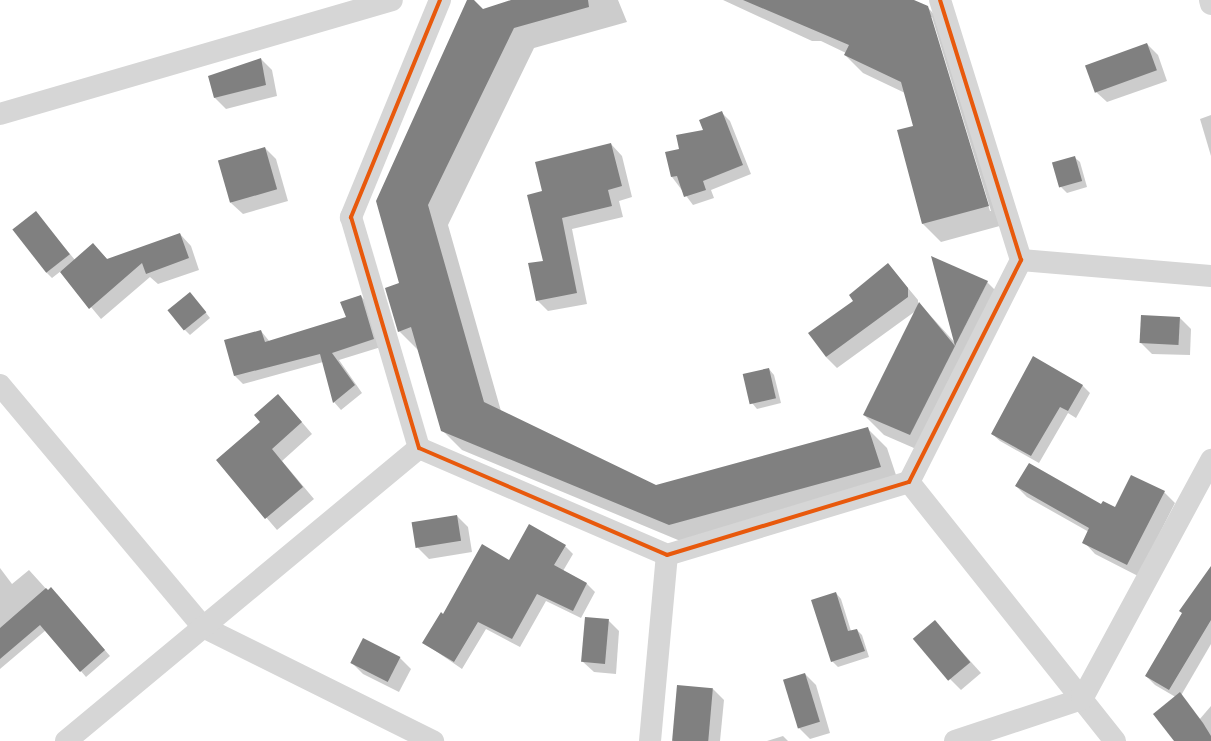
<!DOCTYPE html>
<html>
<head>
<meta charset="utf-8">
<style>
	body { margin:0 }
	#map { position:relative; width:1211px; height:741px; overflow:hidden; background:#fff; font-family:"Varela Round",sans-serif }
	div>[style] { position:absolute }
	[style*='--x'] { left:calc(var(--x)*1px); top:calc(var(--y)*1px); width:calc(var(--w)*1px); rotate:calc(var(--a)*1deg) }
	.shadow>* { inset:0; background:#0003 }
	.building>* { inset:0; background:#808080; transform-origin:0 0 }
	.street>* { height:22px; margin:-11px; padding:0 11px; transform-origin:11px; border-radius:11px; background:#d6d6d6 }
	.cycleway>* { height:4px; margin:-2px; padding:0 2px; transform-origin:2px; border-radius:2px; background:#e8590c }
	span { translate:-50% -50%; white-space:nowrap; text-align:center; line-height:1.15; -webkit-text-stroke:4px #fff; paint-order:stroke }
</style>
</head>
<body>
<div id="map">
	<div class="shadow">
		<i style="clip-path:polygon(468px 0,472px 0,483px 10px,514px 0,618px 0,627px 22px,534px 48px,448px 225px,501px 411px,655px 486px,867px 428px,887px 448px,900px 487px,690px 545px,462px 450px,442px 430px,419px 351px,399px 331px,400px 284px)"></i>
		<i style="clip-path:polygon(evenodd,723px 0,912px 0,927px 7px,945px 25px,1007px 224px,941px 242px,923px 224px,898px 131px,914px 127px,905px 93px,863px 73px,845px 55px,846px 53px,821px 41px,812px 41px,723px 0,930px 17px,932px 17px,991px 211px,990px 211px,930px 17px)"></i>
		<i style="clip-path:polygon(1147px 44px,1158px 55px,1167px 81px,1107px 102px,1095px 91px)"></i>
		<i style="clip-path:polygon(261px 59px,272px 70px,277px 96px,226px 109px,215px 98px,210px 77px)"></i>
		<i style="clip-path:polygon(722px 113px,730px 121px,751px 174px,711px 190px,714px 198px,693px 205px,672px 177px,680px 149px,704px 131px)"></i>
		<i style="clip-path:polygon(1211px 115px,1211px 156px,1200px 119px)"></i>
		<i style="clip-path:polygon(611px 144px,622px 156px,632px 197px,619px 201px,623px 217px,572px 229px,587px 304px,548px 311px,537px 300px,544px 261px,544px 192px)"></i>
		<i style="clip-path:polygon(265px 148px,276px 159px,288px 201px,243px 214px,231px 203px)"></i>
		<i style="clip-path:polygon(1074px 157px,1080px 162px,1087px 187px,1067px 193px,1061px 187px)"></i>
		<i style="clip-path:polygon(36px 213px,75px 260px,93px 244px,108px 260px,180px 234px,191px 246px,199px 270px,158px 284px,150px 277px,101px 319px,61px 271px,52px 278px,46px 272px)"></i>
		<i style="clip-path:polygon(888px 264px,918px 300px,918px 307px,920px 304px,956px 344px,987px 282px,1007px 302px,930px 455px,884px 435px,864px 415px,917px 310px,837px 368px,826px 357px,855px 301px)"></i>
		<i style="clip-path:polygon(361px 296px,368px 304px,381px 347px,339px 360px,362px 393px,341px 410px,334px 402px,323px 362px,243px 384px,235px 376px,226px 341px,261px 331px,270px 342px,347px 318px)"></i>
		<i style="clip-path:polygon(195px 299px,210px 318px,190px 335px,184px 329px)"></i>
		<i style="clip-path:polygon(1142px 316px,1180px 318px,1191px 329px,1190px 355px,1152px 354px,1141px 343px)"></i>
		<i style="clip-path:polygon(1034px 358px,1083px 386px,1090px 393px,1076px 418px,1068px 413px,1039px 463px,1000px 441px,992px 434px)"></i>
		<i style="clip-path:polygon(769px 369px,774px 375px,781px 403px,757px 409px,752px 403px)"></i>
		<i style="clip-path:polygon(289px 407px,312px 434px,282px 461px,314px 499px,277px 530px,217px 460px)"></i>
		<i style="clip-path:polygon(1016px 486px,1115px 509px,1164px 492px,1175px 503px,1138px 576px,1095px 554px,1084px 542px,1089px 532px,1027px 497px)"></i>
		<i style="clip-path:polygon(457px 516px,468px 527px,472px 552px,429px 559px,418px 548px,413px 524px)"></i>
		<i style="clip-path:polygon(565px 546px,573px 554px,563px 571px,587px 584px,595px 592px,581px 618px,546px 601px,520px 647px,486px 629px,462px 669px,424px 643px,444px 615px,509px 561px)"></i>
		<i style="clip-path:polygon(0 568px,12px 584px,29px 570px,48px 591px,57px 594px,110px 656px,86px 677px,46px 630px,0 669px)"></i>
		<i style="clip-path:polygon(1211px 589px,1211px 644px,1179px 699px,1155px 685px,1146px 676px)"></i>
		<i style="clip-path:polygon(836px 593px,841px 599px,851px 631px,857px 630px,862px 635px,869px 657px,838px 667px,832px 661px)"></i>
		<i style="clip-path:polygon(608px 620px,619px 631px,616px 674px,594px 672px,582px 661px)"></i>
		<i style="clip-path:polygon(934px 621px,981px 673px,961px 690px,950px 679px)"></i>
		<i style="clip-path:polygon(400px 658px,411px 669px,399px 692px,363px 674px,352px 663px)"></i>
		<i style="clip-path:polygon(805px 674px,816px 685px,830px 733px,810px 739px,799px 728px)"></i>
		<i style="clip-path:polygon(713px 689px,724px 700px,720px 741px,672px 741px)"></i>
		<i style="clip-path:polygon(1211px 706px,1211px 741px,1181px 741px)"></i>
		<i style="clip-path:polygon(783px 736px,788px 741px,767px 741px)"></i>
	</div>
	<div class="building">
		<i style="clip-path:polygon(467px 0,474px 0,483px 9px,511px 0,588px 0,589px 7px,514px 28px,428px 205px,484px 402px,656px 485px,868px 427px,881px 467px,669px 525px,441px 431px,411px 327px,398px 332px,385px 288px,399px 283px,376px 201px)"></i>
		<i style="clip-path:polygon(743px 0,914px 0,928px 6px,989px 206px,922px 224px,897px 130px,913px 126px,901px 82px,844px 55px,849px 45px)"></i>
		<i style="left:1147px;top:43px;width:29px;height:66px;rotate:70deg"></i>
		<i style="clip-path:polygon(261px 58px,266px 85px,214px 98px,208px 76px)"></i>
		<i style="clip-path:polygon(722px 111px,743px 165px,703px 181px,706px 190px,684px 197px,677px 176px,671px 177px,665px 152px,679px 149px,676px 135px,703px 130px,699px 120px)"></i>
		<i style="clip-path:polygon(611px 143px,622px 186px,608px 190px,612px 206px,562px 218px,577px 293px,536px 301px,528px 263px,543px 261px,527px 195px,542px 191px,535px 162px)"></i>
		<i style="left:265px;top:147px;width:44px;height:49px;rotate:74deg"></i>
		<i style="left:1075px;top:156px;width:26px;height:24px;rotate:74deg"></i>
		<i style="left:36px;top:211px;width:55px;height:30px;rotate:52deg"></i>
		<i style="clip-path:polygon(180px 233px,189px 258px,146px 274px,142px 263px,89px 309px,60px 272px,93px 243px,107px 259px)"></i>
		<i style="clip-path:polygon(931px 256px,988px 281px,955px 346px)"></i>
		<i style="clip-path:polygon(888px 263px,908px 288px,908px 297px,826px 357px,808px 333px,853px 301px,849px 295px)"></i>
		<i style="left:190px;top:292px;width:26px;height:29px;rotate:51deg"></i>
		<i style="clip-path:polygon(361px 295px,374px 339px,332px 353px,355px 385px,333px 403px,320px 354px,234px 376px,224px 340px,261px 330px,265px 342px,346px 317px,340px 302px)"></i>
		<i style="clip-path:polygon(919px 302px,955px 346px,910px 435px,863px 415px)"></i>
		<i style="left:1141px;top:315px;width:39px;height:28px;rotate:3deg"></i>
		<i style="clip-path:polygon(1033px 356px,1083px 385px,1068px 411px,1060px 407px,1031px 456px,991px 434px)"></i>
		<i style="left:769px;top:368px;width:31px;height:27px;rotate:77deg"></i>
		<i style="clip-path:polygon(278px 394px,302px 422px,272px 449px,303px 487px,265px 519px,216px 460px,260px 422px,254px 415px)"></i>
		<i style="clip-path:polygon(1029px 463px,1101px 504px,1103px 501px,1115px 507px,1131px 475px,1165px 491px,1127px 565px,1082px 543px,1089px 528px,1015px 486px)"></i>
		<i style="left:457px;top:515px;width:26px;height:46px;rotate:81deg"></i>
		<i style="clip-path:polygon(529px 524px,566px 545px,554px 565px,587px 583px,573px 611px,537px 594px,512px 639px,478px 622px,454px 662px,422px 643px,441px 612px,443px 614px,482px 544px,509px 560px)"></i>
		<i style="clip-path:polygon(1211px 566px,1211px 620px,1169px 690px,1145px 676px,1182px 613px,1179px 611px)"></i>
		<i style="clip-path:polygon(51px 587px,105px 650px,80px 672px,40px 625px,0 659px,0 628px,46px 588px,48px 590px)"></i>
		<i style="clip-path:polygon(836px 592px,848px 631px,857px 629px,865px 651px,831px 662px,811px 600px)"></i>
		<i style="left:585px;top:617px;width:24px;height:45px;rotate:5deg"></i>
		<i style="left:935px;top:620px;width:55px;height:29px;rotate:50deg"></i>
		<i style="left:363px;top:638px;width:42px;height:28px;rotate:27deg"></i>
		<i style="left:805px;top:673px;width:51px;height:23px;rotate:73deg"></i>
		<i style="left:677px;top:685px;width:36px;height:56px;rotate:5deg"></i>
		<i style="clip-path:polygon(1180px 692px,1203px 723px,1211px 736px,1211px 741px,1174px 741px,1153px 714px)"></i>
	</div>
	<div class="street">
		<i style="--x:440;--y:0;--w:235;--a:112.3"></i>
		<i style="--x:351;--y:217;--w:241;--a:73.6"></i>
		<i style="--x:419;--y:448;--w:270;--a:23.3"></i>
		<i style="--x:667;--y:555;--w:253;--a:-16.8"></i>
		<i style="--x:909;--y:482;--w:249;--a:-63.2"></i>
		<i style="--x:1021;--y:260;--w:272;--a:-107.3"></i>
		<i style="--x:1210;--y:0;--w:4;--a:76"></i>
		<i style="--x:0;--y:114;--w:408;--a:-16.2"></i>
		<i style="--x:1021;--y:260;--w:191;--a:4.8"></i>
		<i style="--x:0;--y:385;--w:316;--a:50"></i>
		<i style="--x:203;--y:627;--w:257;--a:26.4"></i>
		<i style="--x:909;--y:482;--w:331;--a:51.5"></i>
		<i style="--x:66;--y:741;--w:459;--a:-39.7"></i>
		<i style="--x:650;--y:741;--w:187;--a:-84.8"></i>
		<i style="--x:955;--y:741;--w:134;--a:-18.3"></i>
		<i style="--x:1082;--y:699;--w:272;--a:-61.6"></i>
	</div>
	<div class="cycleway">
		<i style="--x:440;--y:0;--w:235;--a:112.3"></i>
		<i style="--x:351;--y:217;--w:241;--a:73.6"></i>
		<i style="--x:419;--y:448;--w:270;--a:23.3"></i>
		<i style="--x:667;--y:555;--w:253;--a:-16.8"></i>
		<i style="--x:909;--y:482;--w:249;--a:-63.2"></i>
		<i style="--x:1021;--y:260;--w:272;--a:-107.3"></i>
	</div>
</div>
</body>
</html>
